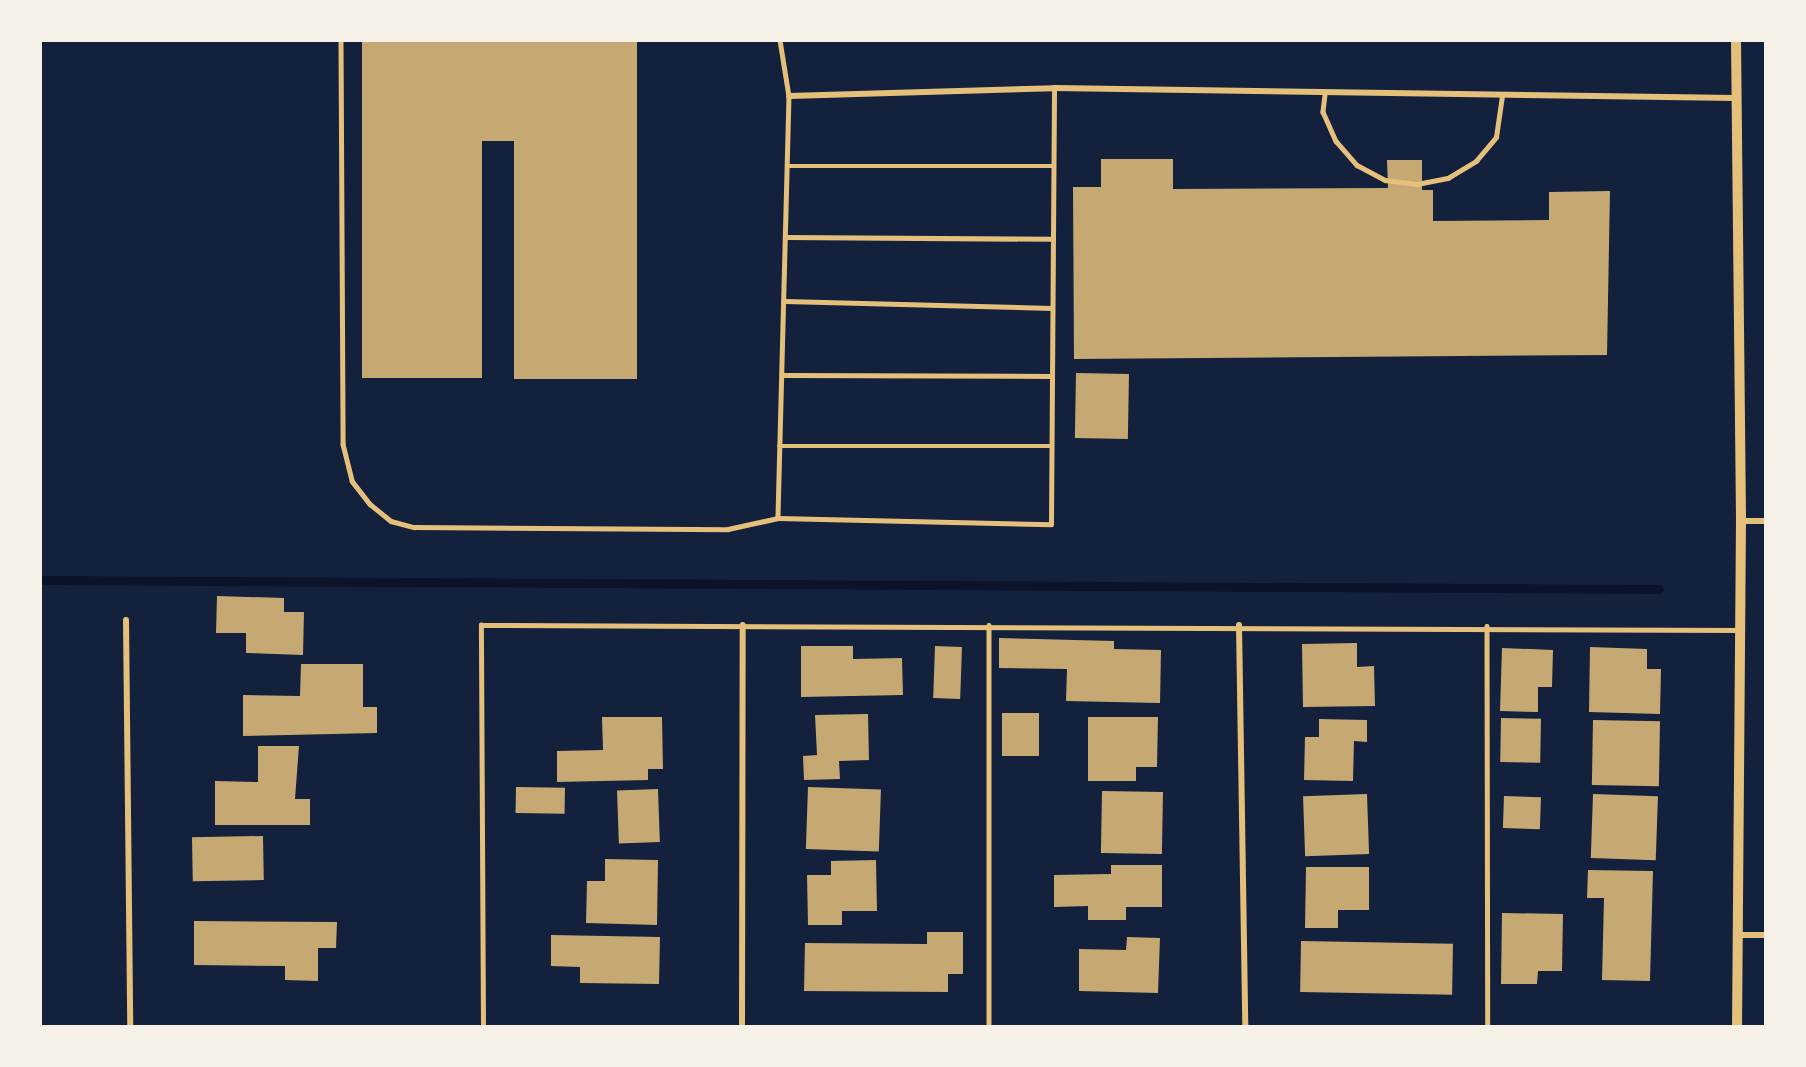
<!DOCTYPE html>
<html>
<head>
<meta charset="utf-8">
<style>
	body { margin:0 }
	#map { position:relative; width:1806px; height:1067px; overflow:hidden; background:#14213d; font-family:"PT Sans Narrow",sans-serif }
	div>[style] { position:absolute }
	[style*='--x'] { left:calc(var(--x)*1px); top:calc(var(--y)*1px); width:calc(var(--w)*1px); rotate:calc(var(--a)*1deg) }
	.stream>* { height:9px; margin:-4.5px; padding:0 4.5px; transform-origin:4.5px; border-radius:4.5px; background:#0b132b }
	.building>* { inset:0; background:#c6a872; transform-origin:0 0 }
	.service>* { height:4.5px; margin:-2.25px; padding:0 2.25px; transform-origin:2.25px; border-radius:2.25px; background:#e5c07b }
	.minor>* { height:6px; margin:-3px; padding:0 3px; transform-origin:3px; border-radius:3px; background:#e5c07b }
	.tertiary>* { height:10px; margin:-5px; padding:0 5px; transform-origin:5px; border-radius:5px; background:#e5c07b }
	span { translate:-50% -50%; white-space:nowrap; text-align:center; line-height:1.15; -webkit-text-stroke:6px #f6f1e7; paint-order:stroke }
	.frame { position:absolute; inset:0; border:42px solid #f6f1e7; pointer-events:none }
</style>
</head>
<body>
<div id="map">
	<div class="stream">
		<i style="--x:40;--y:580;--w:1619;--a:0.32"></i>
	</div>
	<div class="building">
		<i style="clip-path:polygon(362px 40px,637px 40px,637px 379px,514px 379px,514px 141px,482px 141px,482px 378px,362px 378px)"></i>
		<i style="clip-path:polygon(1101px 159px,1173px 159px,1173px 189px,1388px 188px,1387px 160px,1422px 160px,1422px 190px,1433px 190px,1433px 221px,1549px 220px,1549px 192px,1610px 191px,1607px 355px,1074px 359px,1073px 187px,1101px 187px)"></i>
		<i style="left:1076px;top:373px;width:53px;height:65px;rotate:1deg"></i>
		<i style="clip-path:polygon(217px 596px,284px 598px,284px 612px,304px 612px,303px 655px,246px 653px,246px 633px,216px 633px)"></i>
		<i style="clip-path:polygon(999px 638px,1114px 641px,1114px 649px,1161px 650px,1160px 703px,1066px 701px,1067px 669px,999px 668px)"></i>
		<i style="clip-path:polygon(1357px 643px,1357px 667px,1374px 666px,1375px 706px,1303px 707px,1302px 644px)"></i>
		<i style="clip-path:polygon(801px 646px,853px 646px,853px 659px,902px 658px,903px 695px,801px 697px)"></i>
		<i style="left:935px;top:646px;width:27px;height:52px;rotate:2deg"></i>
		<i style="clip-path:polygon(1590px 647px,1647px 649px,1647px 669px,1661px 669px,1660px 714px,1589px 712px)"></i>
		<i style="clip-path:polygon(1502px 648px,1553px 650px,1552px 687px,1538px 687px,1538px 712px,1500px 711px)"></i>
		<i style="clip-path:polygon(301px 664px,363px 664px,363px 707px,377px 707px,377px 733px,243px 736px,243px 695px,300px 696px)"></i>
		<i style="left:1002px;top:713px;width:37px;height:43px"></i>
		<i style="clip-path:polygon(868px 714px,869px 760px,839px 761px,840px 779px,804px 780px,803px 756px,817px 755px,815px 715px)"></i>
		<i style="clip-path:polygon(602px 717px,662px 717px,663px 769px,648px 769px,648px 780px,557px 782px,557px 751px,603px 750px)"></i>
		<i style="clip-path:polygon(1088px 717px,1158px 717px,1157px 767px,1136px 767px,1136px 781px,1088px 781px)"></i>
		<i style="left:1501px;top:718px;width:40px;height:44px;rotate:1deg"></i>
		<i style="clip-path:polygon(1319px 719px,1367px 720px,1367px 742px,1354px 741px,1353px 781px,1304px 780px,1305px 737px,1319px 737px)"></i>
		<i style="left:1593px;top:720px;width:67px;height:65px;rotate:1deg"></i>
		<i style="clip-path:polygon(258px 746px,299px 746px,295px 799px,310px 799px,310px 825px,215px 825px,215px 781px,258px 782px)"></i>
		<i style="left:516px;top:787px;width:49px;height:26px;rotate:1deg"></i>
		<i style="left:808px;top:787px;width:73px;height:62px;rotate:2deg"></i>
		<i style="left:658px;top:789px;width:53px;height:41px;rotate:88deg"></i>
		<i style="left:1102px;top:791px;width:61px;height:62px;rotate:1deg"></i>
		<i style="left:1367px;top:794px;width:60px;height:64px;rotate:88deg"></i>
		<i style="left:1593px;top:794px;width:65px;height:64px;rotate:2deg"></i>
		<i style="left:1504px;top:796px;width:37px;height:32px;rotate:2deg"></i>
		<i style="left:263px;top:836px;width:44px;height:71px;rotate:89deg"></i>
		<i style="clip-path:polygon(605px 859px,658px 860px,657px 925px,586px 923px,587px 881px,605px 881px)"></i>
		<i style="clip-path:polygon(876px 860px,877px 911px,842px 911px,842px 925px,808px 925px,807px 875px,831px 875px,831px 861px)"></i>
		<i style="clip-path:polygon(1111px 865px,1162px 865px,1162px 907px,1126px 907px,1126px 920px,1088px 920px,1088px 906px,1054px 907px,1054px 875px,1111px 874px)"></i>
		<i style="clip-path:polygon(1306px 867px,1369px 867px,1369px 910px,1338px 910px,1338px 928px,1305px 928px)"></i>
		<i style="clip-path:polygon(1588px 870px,1653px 871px,1650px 981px,1602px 980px,1604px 898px,1587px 898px)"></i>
		<i style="clip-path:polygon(1502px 913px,1563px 914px,1562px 971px,1538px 971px,1537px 984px,1501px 984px)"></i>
		<i style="clip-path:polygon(194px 921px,337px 922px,336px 948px,318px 948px,318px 981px,285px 980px,285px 966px,194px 965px)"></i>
		<i style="clip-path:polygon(927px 932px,963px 932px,963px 974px,948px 974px,948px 992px,804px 991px,805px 943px,927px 944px)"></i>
		<i style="clip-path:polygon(551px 935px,660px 937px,659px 984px,580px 983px,580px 967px,551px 966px)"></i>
		<i style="clip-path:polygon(1127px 937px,1160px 938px,1158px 993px,1079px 991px,1079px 949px,1126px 950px)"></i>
		<i style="left:1301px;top:941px;width:152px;height:51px;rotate:1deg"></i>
	</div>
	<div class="service">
		<i style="--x:341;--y:40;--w:404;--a:89.7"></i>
		<i style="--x:343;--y:444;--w:38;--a:76"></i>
		<i style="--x:352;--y:481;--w:29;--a:52"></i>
		<i style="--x:370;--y:504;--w:27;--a:39"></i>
		<i style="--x:391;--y:521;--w:24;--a:15"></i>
		<i style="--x:414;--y:527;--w:314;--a:0.4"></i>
		<i style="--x:728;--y:529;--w:51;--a:-12.4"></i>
		<i style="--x:780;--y:40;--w:57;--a:80.9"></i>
		<i style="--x:789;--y:96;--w:422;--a:91.5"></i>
		<i style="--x:778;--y:518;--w:273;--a:1.3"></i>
		<i style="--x:1051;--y:524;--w:436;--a:-89.6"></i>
		<i style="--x:1325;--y:95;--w:17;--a:97"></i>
		<i style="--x:1323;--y:112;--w:32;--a:66"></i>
		<i style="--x:1336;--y:141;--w:32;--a:49"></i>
		<i style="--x:1357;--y:165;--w:32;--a:28"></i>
		<i style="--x:1385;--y:180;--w:32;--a:7"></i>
		<i style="--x:1417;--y:184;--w:32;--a:-11"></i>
		<i style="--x:1448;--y:178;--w:33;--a:-31"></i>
		<i style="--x:1476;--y:161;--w:31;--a:-50"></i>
		<i style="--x:1496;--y:137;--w:41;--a:-81.7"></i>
		<i style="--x:788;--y:166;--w:265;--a:0"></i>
		<i style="--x:785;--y:237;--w:268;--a:0.4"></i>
		<i style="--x:785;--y:301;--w:267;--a:1.5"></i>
		<i style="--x:782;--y:375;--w:270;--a:0.2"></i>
		<i style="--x:779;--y:446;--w:272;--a:0"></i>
		<i style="--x:989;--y:625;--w:401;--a:90"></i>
		<i style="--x:1487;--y:626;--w:400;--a:89.9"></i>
		<i style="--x:483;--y:1026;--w:401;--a:-90.3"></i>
		<i style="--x:481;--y:625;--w:1260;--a:0.23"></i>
	</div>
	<div class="minor">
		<i style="--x:789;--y:96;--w:265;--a:-1.7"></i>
		<i style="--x:1054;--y:88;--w:682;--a:0.84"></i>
		<i style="--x:1741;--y:521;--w:25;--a:0"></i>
		<i style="--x:126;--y:620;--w:406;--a:89.4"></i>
		<i style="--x:1239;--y:625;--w:401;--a:89.1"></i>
		<i style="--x:1737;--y:935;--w:29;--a:0"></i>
		<i style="--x:742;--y:1026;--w:401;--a:-89.9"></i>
	</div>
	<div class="tertiary">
		<i style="--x:1736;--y:40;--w:481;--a:89.4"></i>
		<i style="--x:1741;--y:521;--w:505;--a:90.45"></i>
	</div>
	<div class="frame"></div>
</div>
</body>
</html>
